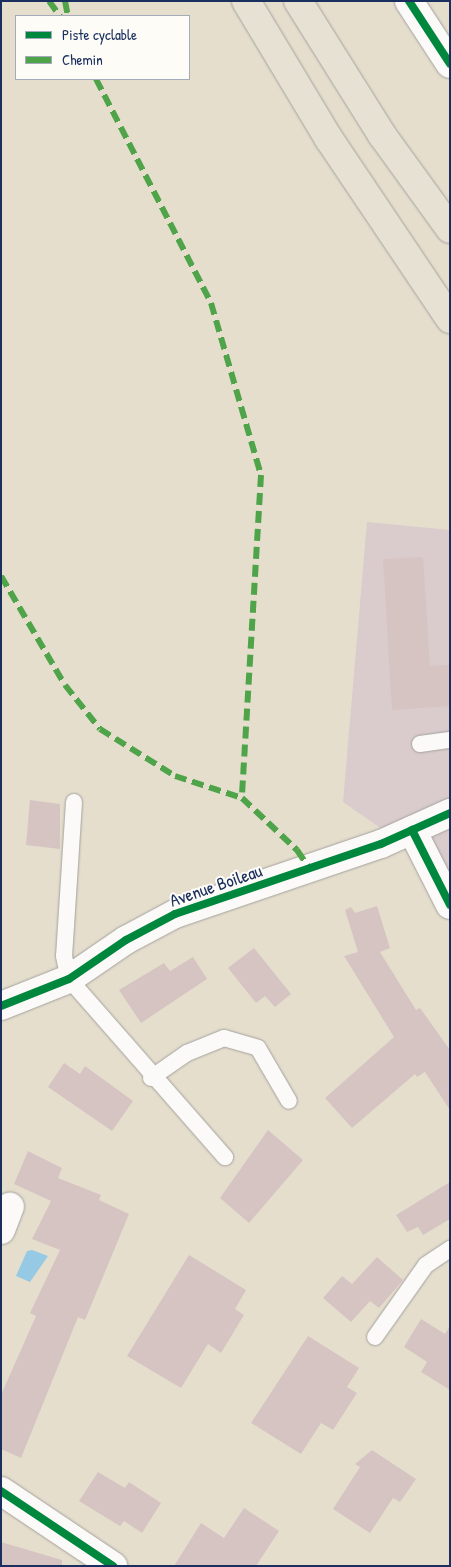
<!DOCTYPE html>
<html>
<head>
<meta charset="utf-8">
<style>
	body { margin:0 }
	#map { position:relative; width:451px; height:1567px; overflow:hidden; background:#e5decd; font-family:"Patrick Hand",sans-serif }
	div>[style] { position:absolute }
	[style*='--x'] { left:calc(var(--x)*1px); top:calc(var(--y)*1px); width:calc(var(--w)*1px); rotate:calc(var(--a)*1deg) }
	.industrial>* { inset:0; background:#dacccc }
	.water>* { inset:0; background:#96c9e4 }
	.building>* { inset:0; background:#d6c4c3 }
	.roads { filter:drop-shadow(0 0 1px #a4a29e) drop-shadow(0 0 1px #a4a29e) }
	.lane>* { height:16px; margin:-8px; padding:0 8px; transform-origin:8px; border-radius:8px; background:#fbfaf8 }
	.street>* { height:28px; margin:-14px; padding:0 14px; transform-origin:14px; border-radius:14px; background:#fbfaf8 }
	.primary>* { height:28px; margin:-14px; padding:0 14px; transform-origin:14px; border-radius:14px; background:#e6e1d3 }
	.quiet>* { height:6px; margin-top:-3px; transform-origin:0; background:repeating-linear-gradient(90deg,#4fa44a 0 12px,transparent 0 18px) }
	.cycleway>* { height:8px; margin:-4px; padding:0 4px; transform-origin:4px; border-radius:4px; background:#00873e }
	span { translate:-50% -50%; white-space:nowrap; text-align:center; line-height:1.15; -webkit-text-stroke:4px #fdfcf7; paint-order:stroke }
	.street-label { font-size:18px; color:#1b2f5e }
	.frame { position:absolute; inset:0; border:2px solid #1b2f5e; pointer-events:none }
	.legend { position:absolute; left:15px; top:15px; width:175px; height:65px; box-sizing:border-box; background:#fdfcf7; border:1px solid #a3aaba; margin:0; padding:6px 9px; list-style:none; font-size:15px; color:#1b2f5e }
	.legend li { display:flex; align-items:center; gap:10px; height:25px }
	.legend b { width:25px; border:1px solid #a3aaba }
</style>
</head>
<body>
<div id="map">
	<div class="industrial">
		<i style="clip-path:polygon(367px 522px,450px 530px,450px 876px,343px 802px)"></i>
	</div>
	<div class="water">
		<i style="clip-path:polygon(32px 1250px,48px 1256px,30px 1282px,16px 1276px,27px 1251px)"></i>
	</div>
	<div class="building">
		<i style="clip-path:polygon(423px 557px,430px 666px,450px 665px,450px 706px,392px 710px,383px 559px)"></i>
		<i style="clip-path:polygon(30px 800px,60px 804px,60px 849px,26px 845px)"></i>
		<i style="clip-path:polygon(377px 906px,390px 948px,380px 952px,416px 1010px,420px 1008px,450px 1050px,450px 1110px,425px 1072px,417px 1077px,415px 1074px,352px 1128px,325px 1098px,394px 1037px,344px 956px,358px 952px,345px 910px,351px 907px,355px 913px)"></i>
		<i style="clip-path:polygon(254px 948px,291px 994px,275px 1007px,265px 996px,256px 1003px,228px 968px)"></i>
		<i style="clip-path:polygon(193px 957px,207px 979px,141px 1023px,119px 990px,164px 963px,170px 971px)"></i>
		<i style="clip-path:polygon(64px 1063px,80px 1074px,85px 1066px,133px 1101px,112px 1131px,48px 1087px)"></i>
		<i style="clip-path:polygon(268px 1130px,303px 1160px,249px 1223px,220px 1198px)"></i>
		<i style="clip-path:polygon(28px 1151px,62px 1168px,58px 1178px,101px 1195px,99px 1200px,129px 1214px,85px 1320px,78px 1317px,21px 1458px,1px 1449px,1px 1395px,36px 1316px,30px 1313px,60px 1250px,32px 1239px,51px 1201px,14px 1184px)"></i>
		<i style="clip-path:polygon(450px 1182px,450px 1219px,423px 1235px,418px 1227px,407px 1232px,396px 1215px)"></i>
		<i style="clip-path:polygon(189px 1255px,246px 1290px,235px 1309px,244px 1315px,221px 1353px,208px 1344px,181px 1388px,127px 1356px)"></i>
		<i style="clip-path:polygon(377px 1257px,403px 1280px,379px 1308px,370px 1301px,351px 1322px,323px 1298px,342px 1276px,352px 1284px)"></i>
		<i style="clip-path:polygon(421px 1319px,445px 1334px,450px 1326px,450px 1390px,421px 1372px,427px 1362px,404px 1347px)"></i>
		<i style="clip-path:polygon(308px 1336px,359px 1368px,347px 1387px,357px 1393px,333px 1430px,321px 1423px,301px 1454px,251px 1423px)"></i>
		<i style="clip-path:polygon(372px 1450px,416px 1479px,400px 1502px,393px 1498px,370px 1533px,333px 1509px,360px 1467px,355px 1464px)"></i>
		<i style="clip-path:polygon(98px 1472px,125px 1488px,129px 1482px,161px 1503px,142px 1533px,124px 1521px,120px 1526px,79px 1501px)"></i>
		<i style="clip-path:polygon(244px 1508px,279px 1531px,256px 1566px,174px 1566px,201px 1523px,224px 1538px)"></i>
		<i style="clip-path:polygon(1px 1542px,62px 1560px,62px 1566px,1px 1566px)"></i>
	</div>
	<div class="roads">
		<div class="lane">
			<i style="--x:420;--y:744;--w:30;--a:-8"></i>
			<i style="--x:74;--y:802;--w:154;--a:93.7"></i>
			<i style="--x:64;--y:956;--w:24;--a:78"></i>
			<i style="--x:69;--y:979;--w:237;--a:48.8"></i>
			<i style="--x:151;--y:1078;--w:44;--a:-34.8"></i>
			<i style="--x:187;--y:1053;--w:40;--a:-22"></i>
			<i style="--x:224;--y:1038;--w:35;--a:16"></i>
			<i style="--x:258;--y:1048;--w:61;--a:59.7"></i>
			<i style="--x:375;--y:1337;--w:88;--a:-54.7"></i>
			<i style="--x:426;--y:1265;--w:29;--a:-34"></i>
		</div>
		<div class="street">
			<i style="--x:409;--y:1;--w:75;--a:56.9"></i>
			<i style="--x:412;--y:830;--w:84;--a:63.1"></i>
			<i style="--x:1;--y:1006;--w:73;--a:-21.7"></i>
			<i style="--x:69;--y:979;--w:69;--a:-34.4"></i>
			<i style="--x:126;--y:940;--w:55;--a:-28"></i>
			<i style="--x:175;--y:914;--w:218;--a:-18.8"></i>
			<i style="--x:381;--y:844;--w:76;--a:-24.2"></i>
			<i style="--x:1;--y:1230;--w:25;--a:-69"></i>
			<i style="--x:1;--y:1491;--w:135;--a:33.8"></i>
		</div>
		<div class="primary">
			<i style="--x:246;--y:1;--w:161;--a:59"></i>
			<i style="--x:329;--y:139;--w:217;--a:56.1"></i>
			<i style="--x:298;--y:1;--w:158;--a:57.9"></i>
			<i style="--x:382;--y:135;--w:116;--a:54.1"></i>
		</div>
	</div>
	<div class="quiet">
		<i style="--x:49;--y:1;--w:19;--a:54"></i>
		<i style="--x:65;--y:1;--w:15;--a:79"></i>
		<i style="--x:96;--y:79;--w:252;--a:62.8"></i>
		<i style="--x:211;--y:303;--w:179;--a:73.8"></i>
		<i style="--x:261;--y:475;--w:324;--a:93.4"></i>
		<i style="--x:242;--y:798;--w:76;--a:43.4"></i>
		<i style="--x:297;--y:850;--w:23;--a:56"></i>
		<i style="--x:1;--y:576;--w:126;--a:59.6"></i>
		<i style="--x:65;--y:685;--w:56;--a:51.5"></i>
		<i style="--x:100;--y:729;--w:89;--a:32.1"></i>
		<i style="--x:175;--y:776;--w:71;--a:18.2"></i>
	</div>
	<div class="cycleway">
		<i style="--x:409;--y:1;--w:75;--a:56.9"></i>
		<i style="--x:412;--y:830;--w:84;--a:63.1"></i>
		<i style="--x:1;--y:1006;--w:73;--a:-21.7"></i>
		<i style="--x:69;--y:979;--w:69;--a:-34.4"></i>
		<i style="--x:126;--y:940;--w:55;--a:-28"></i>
		<i style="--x:175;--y:914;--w:218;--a:-18.8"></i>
		<i style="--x:381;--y:844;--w:76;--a:-24.2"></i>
		<i style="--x:1;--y:1491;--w:135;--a:33.8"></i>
	</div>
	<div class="street-label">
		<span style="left:216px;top:886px;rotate:-19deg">Avenue Boileau</span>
	</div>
	<div class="frame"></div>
	<ul class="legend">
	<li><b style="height:6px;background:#00873e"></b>Piste cyclable</li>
	<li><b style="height:6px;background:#4fa44a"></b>Chemin</li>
	</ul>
</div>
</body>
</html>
